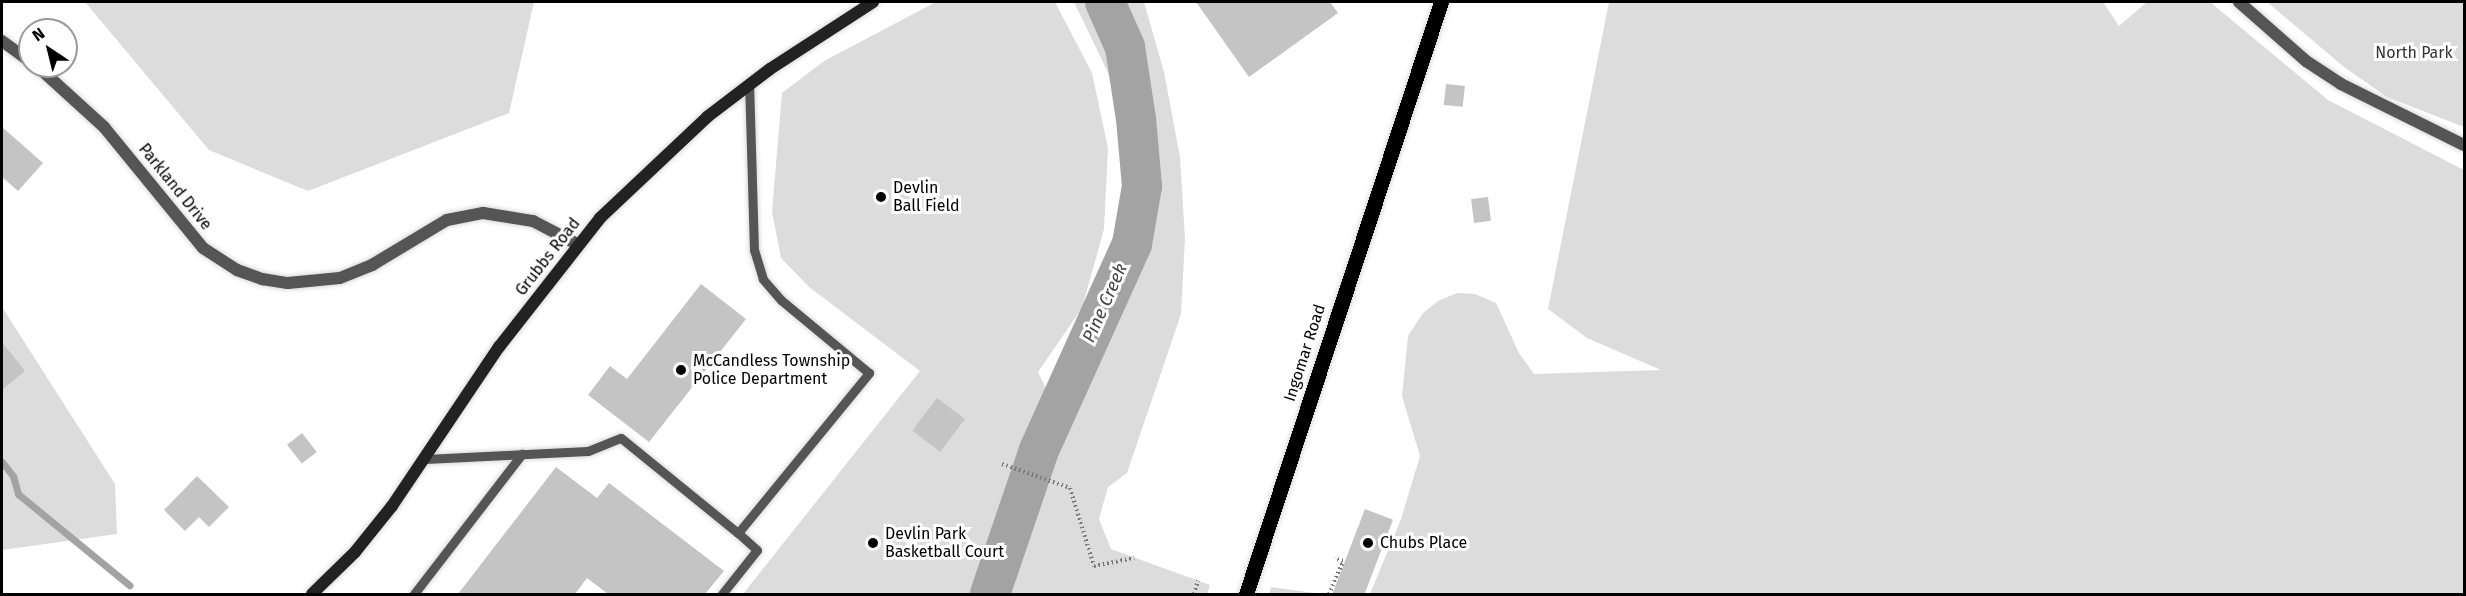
<!DOCTYPE html>
<html>
<head>
<meta charset="utf-8">
<style>
	body { margin:0 }
	#map { position:relative; width:2466px; height:596px; overflow:hidden; background:#fff; font-family:"Fira Sans",sans-serif }
	div>[style] { position:absolute }
	[style*='--x'] { left:calc(var(--x)*1px); top:calc(var(--y)*1px); width:calc(var(--w)*1px); rotate:calc(var(--a)*1deg) }
	.green>* { inset:0; background:#dcdcdc }
	.stream>* { height:7px; margin:-3.5px; padding:0 3.5px; transform-origin:3.5px; border-radius:3.5px; background:#a3a3a3 }
	.river>* { height:40px; margin:-20px; padding:0 20px; transform-origin:20px; border-radius:20px; background:#a3a3a3 }
	.building>* { inset:0; background:#c4c4c4; transform-origin:0 0 }
	.path>* { height:4px; margin-top:-2px; transform-origin:0; background:repeating-linear-gradient(90deg,#777 0 1.5px,transparent 0 4.5px) }
	.roads { filter:drop-shadow(0 0 2px #dbdbdb) drop-shadow(0 0 2px #dbdbdb) }
	.lane>* { height:9px; margin:-4.5px; padding:0 4.5px; transform-origin:4.5px; border-radius:4.5px; background:#555 }
	.street>* { height:12px; margin:-6px; padding:0 6px; transform-origin:6px; border-radius:6px; background:#555 }
	.secondary>* { height:12px; margin:-6px; padding:0 6px; transform-origin:6px; border-radius:6px; background:#222 }
	.primary>* { height:15px; margin:-7.5px; padding:0 7.5px; transform-origin:7.5px; border-radius:7.5px; background:#000 }
	.dots>* { width:16px; height:16px; translate:-50% -50%; box-sizing:border-box; border:3px solid #fff; border-radius:50% }
	span { translate:-50% -50%; white-space:nowrap; text-align:center; line-height:1.15; -webkit-text-stroke:6px #fff; paint-order:stroke }
	.park-label { font-size:16px; color:#333 }
	.street-label { font-size:16px; color:#000 }
	.poi-label { font-size:16px; color:#000 }
	.left { translate:0 -50%; text-align:left }
	.water-label { font-size:18px; color:#444; font-style:italic }
	.frame { position:absolute; inset:0; border:3px solid #000; pointer-events:none }
	.north { position:absolute; left:18px; top:18px; width:60px; height:60px; box-sizing:border-box; background:#fff; border:2px solid #999; border-radius:50%; rotate:325deg; font-size:16px; font-weight:700; line-height:24px; text-align:center; color:#000 }
	.north::after { content:''; display:block; margin:auto; width:21px; height:27px; background:#000; clip-path:polygon(50% 0,100% 100%,50% 72%,0 100%) }
</style>
</head>
<body>
<div id="map">
	<div class="green">
		<i style="clip-path:polygon(85px 2px,534px 2px,509px 113px,308px 191px,209px 150px)"></i>
		<i style="clip-path:polygon(936px 2px,1055px 2px,1092px 73px,1108px 148px,1104px 229px,1082px 308px,1038px 372px,1048px 393px,1115px 287px,1139px 193px,1124px 106px,1074px 2px,1144px 2px,1164px 72px,1180px 157px,1185px 239px,1181px 314px,1127px 473px,1108px 487px,1099px 519px,1111px 549px,1210px 585px,1207px 594px,743px 594px,920px 371px,809px 287px,781px 258px,772px 212px,782px 93px,824px 61px)"></i>
		<i style="clip-path:polygon(1609px 2px,2103px 2px,2119px 26px,2147px 2px,2210px 2px,2328px 100px,2464px 170px,2464px 594px,1370px 594px,1401px 519px,1420px 456px,1402px 396px,1408px 336px,1423px 313px,1438px 301px,1457px 293px,1475px 294px,1496px 303px,1519px 353px,1534px 374px,1661px 370px,1587px 338px,1548px 309px)"></i>
		<i style="clip-path:polygon(2267px 2px,2464px 2px,2464px 127px,2387px 97px,2344px 67px)"></i>
		<i style="clip-path:polygon(2px 307px,115px 484px,117px 534px,2px 550px)"></i>
		<i style="clip-path:polygon(1271px 587px,1322px 594px,1269px 594px)"></i>
	</div>
	<div class="stream">
		<i style="--x:2;--y:462;--w:18;--a:52"></i>
		<i style="--x:13;--y:476;--w:19;--a:74"></i>
		<i style="--x:18;--y:494;--w:144;--a:39.3"></i>
	</div>
	<div class="river">
		<i style="--x:990;--y:594;--w:152;--a:-71.2"></i>
		<i style="--x:1039;--y:450;--w:226;--a:-65.7"></i>
		<i style="--x:1132;--y:244;--w:59;--a:-80.2"></i>
		<i style="--x:1142;--y:186;--w:67;--a:-95.1"></i>
		<i style="--x:1136;--y:119;--w:73;--a:-98.7"></i>
		<i style="--x:1125;--y:47;--w:49;--a:-114"></i>
	</div>
	<div class="building">
		<i style="clip-path:polygon(1196px 2px,1330px 2px,1338px 13px,1249px 77px)"></i>
		<i style="left:1446px;top:84px;width:19px;height:21px;rotate:6deg"></i>
		<i style="clip-path:polygon(2px 127px,43px 163px,18px 191px,2px 177px)"></i>
		<i style="left:1488px;top:197px;width:24px;height:17px;rotate:83deg"></i>
		<i style="clip-path:polygon(701px 284px,746px 319px,649px 442px,588px 395px,610px 366px,627px 379px)"></i>
		<i style="clip-path:polygon(2px 342px,25px 371px,2px 390px)"></i>
		<i style="left:937px;top:398px;width:35px;height:41px;rotate:37deg"></i>
		<i style="left:302px;top:433px;width:24px;height:19px;rotate:52deg"></i>
		<i style="clip-path:polygon(556px 467px,597px 498px,609px 483px,724px 571px,705px 594px,608px 594px,587px 578px,575px 594px,458px 594px)"></i>
		<i style="clip-path:polygon(197px 476px,229px 507px,209px 527px,199px 517px,185px 531px,164px 510px)"></i>
		<i style="left:1365px;top:509px;width:30px;height:91px;rotate:21deg"></i>
	</div>
	<div class="path">
		<i style="--x:1002;--y:464;--w:72;--a:19.4"></i>
		<i style="--x:1070;--y:488;--w:82;--a:72.9"></i>
		<i style="--x:1094;--y:566;--w:41;--a:-11.3"></i>
		<i style="--x:1194;--y:594;--w:14;--a:-73"></i>
		<i style="--x:1329;--y:594;--w:36;--a:-67"></i>
		<i style="--x:1343;--y:561;--w:9;--a:-162"></i>
	</div>
	<div class="roads">
		<div class="lane">
			<i style="--x:425;--y:459;--w:163;--a:-2.8"></i>
			<i style="--x:588;--y:451;--w:35;--a:-22"></i>
			<i style="--x:621;--y:438;--w:151;--a:39.1"></i>
			<i style="--x:738;--y:533;--w:207;--a:-50.7"></i>
			<i style="--x:869;--y:373;--w:114;--a:-140.3"></i>
			<i style="--x:781;--y:300;--w:28;--a:-131"></i>
			<i style="--x:763;--y:279;--w:30;--a:-107"></i>
			<i style="--x:754;--y:250;--w:165;--a:-91.7"></i>
			<i style="--x:414;--y:594;--w:177;--a:-52.4"></i>
			<i style="--x:722;--y:594;--w:56;--a:-51.5"></i>
			<i style="--x:757;--y:550;--w:25;--a:-138"></i>
		</div>
		<div class="street">
			<i style="--x:2239;--y:2;--w:89;--a:41.4"></i>
			<i style="--x:2306;--y:61;--w:42;--a:33.3"></i>
			<i style="--x:2341;--y:84;--w:137;--a:26.4"></i>
			<i style="--x:2;--y:41;--w:34;--a:36"></i>
			<i style="--x:37;--y:66;--w:91;--a:42.3"></i>
			<i style="--x:104;--y:127;--w:156;--a:50.7"></i>
			<i style="--x:203;--y:248;--w:40;--a:32.9"></i>
			<i style="--x:237;--y:270;--w:27;--a:20"></i>
			<i style="--x:262;--y:279;--w:26;--a:9"></i>
			<i style="--x:288;--y:283;--w:52;--a:-5.5"></i>
			<i style="--x:340;--y:278;--w:35;--a:-22"></i>
			<i style="--x:372;--y:265;--w:87;--a:-31"></i>
			<i style="--x:447;--y:220;--w:37;--a:-11"></i>
			<i style="--x:483;--y:213;--w:51;--a:9.1"></i>
			<i style="--x:533;--y:221;--w:50;--a:27.6"></i>
		</div>
		<div class="secondary">
			<i style="--x:312;--y:594;--w:60;--a:-44.3"></i>
			<i style="--x:355;--y:552;--w:59;--a:-51.2"></i>
			<i style="--x:392;--y:506;--w:192;--a:-56.1"></i>
			<i style="--x:499;--y:347;--w:164;--a:-51.9"></i>
			<i style="--x:600;--y:218;--w:147;--a:-43.3"></i>
			<i style="--x:707;--y:117;--w:79;--a:-37.3"></i>
			<i style="--x:770;--y:69;--w:123;--a:-33"></i>
		</div>
		<div class="primary">
			<i style="--x:1246;--y:594;--w:623;--a:-71.77"></i>
		</div>
	</div>
	<div class="dots">
		<i style="left:881px;top:197px;background:#000"></i>
		<i style="left:681px;top:370px;background:#000"></i>
		<i style="left:873px;top:543px;background:#000"></i>
		<i style="left:1368px;top:543px;background:#000"></i>
	</div>
	<div class="park-label">
		<span style="left:2414px;top:53px">North Park</span>
	</div>
	<div class="street-label">
		<span style="left:175px;top:187px;rotate:51deg">Parkland Drive</span>
		<span style="left:548px;top:257px;rotate:-52deg">Grubbs Road</span>
		<span style="left:1305px;top:353px;rotate:-72deg">Ingomar Road</span>
	</div>
	<div class="poi-label">
		<span class="left" style="left:893px;top:197px">Devlin<br>Ball Field</span>
		<span class="left" style="left:693px;top:370px">McCandless Township<br>Police Department</span>
		<span class="left" style="left:885px;top:543px">Devlin Park<br>Basketball Court</span>
		<span class="left" style="left:1380px;top:543px">Chubs Place</span>
	</div>
	<div class="water-label">
		<span style="left:1105px;top:303px;rotate:-66deg">Pine Creek</span>
	</div>
	<div class="frame"></div>
	<div class="north">N</div>
</div>
</body>
</html>
